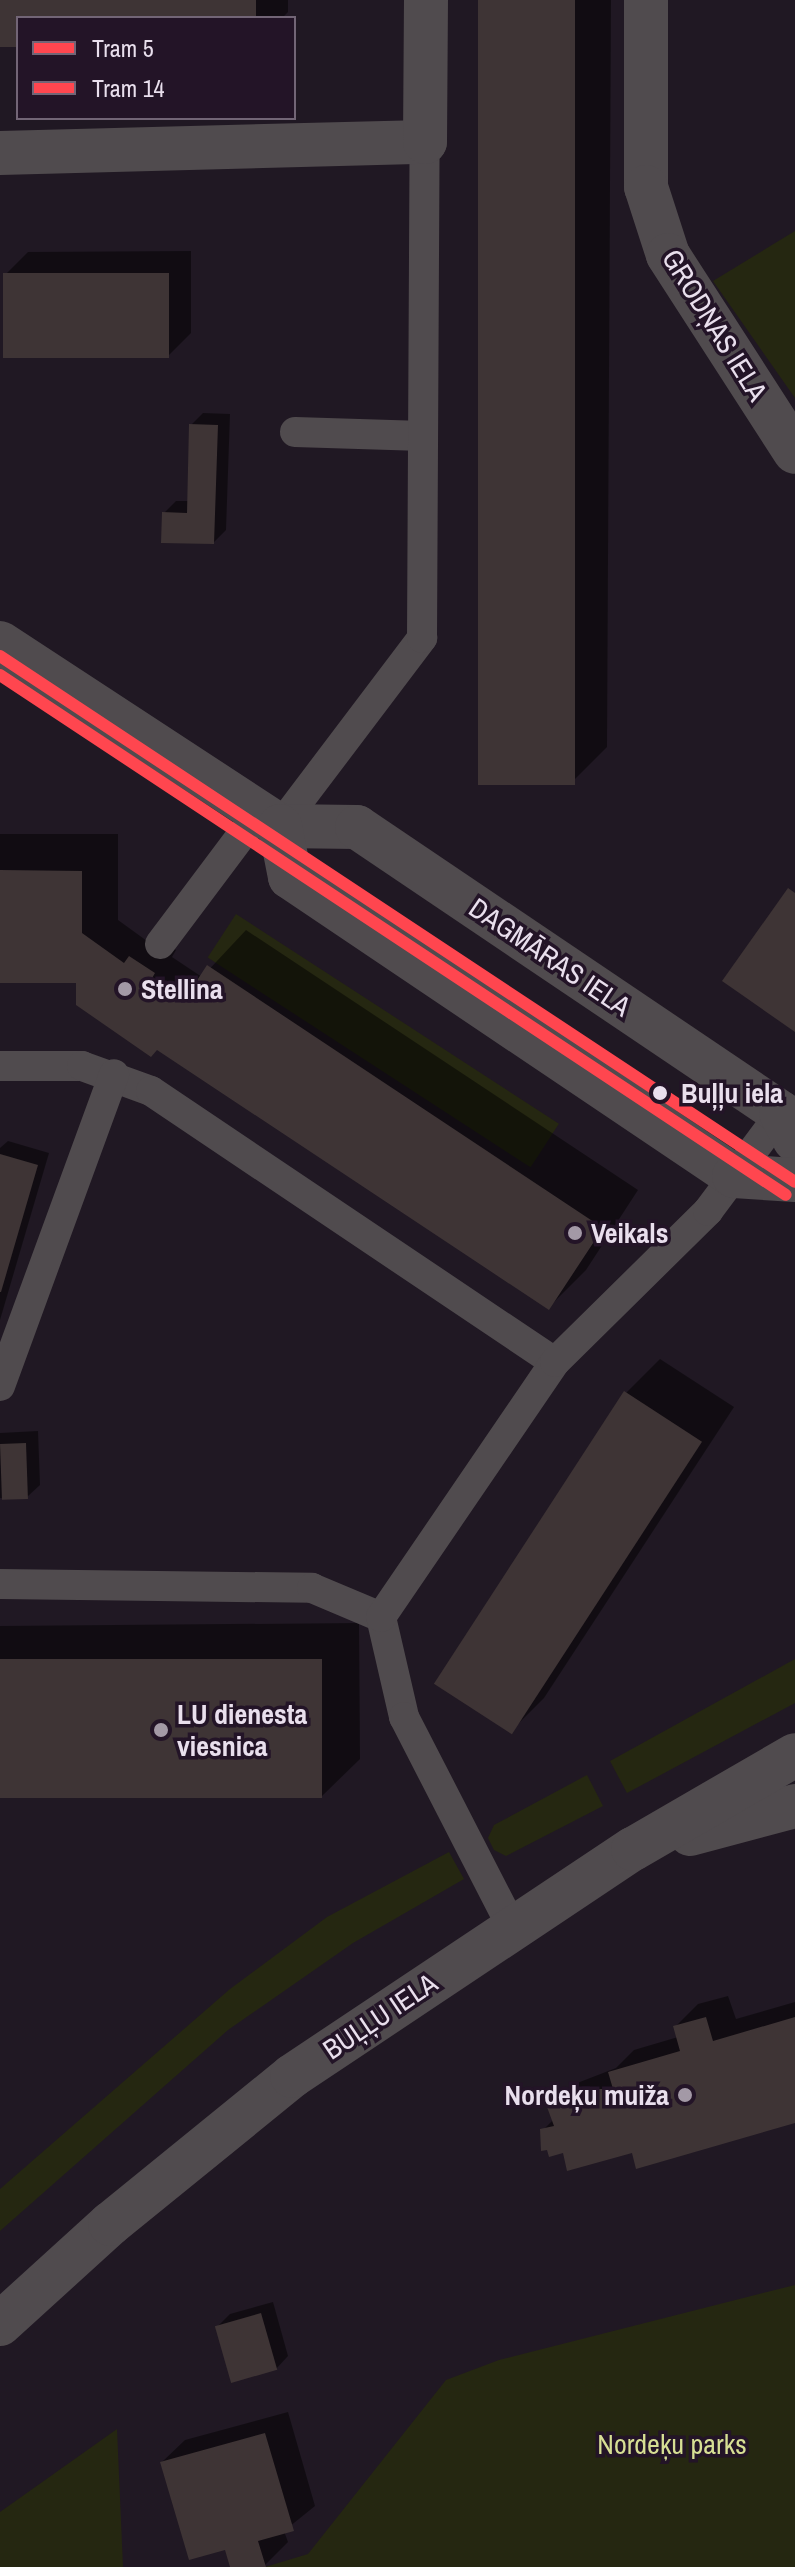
<!DOCTYPE html>
<html>
<head>
<meta charset="utf-8">
<style>
	body { margin:0 }
	#map { position:relative; width:795px; height:2567px; overflow:hidden; background:#201823; font-family:"Archivo Narrow",sans-serif }
	div>[style] { position:absolute }
	[style*='--x'] { left:calc(var(--x)*1px); top:calc(var(--y)*1px); width:calc(var(--w)*1px); rotate:calc(var(--a)*1deg) }
	.green>* { inset:0; background:#252711; transform-origin:0 0 }
	.shadow>* { inset:0; background:#0007 }
	.building>* { inset:0; background:#3e3435; transform-origin:0 0 }
	.service>* { height:30px; margin:-15px; padding:0 15px; transform-origin:15px; border-radius:15px; background:#504b4e }
	.minor>* { height:44px; margin:-22px; padding:0 22px; transform-origin:22px; border-radius:22px; background:#504b4e }
	.tertiary>* { height:44px; margin:-22px; padding:0 22px; transform-origin:22px; border-radius:22px; background:#504b4e }
	.tram-1>* { height:12px; margin:-6px; padding:0 6px; transform-origin:6px; border-radius:6px; background:#ff464f }
	.tram-2>* { height:12px; margin:-6px; padding:0 6px; transform-origin:6px; border-radius:6px; background:#ff464f }
	.dots>* { width:22px; height:22px; translate:-50% -50%; box-sizing:border-box; border:4px solid #231427; border-radius:50% }
	span { translate:-50% -50%; white-space:nowrap; text-align:center; line-height:1.15; -webkit-text-stroke:7px #231427; paint-order:stroke }
	.street-label { font-size:28px; color:#e9dfed }
	.poi-label { font-size:28px; color:#e9dfed; font-weight:700 }
	.left { translate:0 -50%; text-align:left }
	.right { translate:-100% -50%; text-align:right }
	.stop-label { font-size:28px; color:#e9dfed; font-weight:700 }
	.park-label { font-size:28px; color:#d7df94 }
	.legend { position:absolute; left:16px; top:16px; width:280px; height:104px; box-sizing:border-box; background:#231427; border:2px solid #726576; margin:0; padding:10px 14px; list-style:none; font-size:24px; color:#e9dfed }
	.legend li { display:flex; align-items:center; gap:16px; height:40px }
	.legend b { width:40px; border:2px solid #726576 }
</style>
</head>
<body>
<div id="map">
	<div class="green">
		<i style="clip-path:polygon(795px 231px,795px 398px,713px 281px)"></i>
		<i style="left:236px;top:914px;width:385px;height:52px;rotate:33deg"></i>
		<i style="clip-path:polygon(795px 1659px,795px 1703px,627px 1793px,610px 1761px)"></i>
		<i style="clip-path:polygon(587px 1775px,603px 1806px,506px 1856px,494px 1850px,488px 1838px,494px 1825px)"></i>
		<i style="clip-path:polygon(449px 1852px,464px 1879px,353px 1943px,228px 2030px,0 2231px,0 2189px,230px 1989px,327px 1917px)"></i>
		<i style="clip-path:polygon(795px 2285px,795px 2567px,265px 2567px,308px 2554px,446px 2380px,499px 2360px)"></i>
		<i style="clip-path:polygon(117px 2429px,123px 2567px,0 2567px,0 2512px)"></i>
	</div>
	<div class="shadow">
		<i style="clip-path:polygon(0 0,288px 0,288px 12px,282px 18px,18px 18px,18px 45px,0 45px)"></i>
		<i style="clip-path:polygon(480px 0,611px 0,607px 747px,570px 784px)"></i>
		<i style="clip-path:polygon(191px 251px,191px 333px,168px 356px,5px 275px,28px 252px)"></i>
		<i style="clip-path:polygon(203px 413px,230px 414px,226px 530px,214px 542px,164px 513px,176px 501px,189px 501px,191px 425px)"></i>
		<i style="clip-path:polygon(0 834px,118px 834px,118px 920px,147px 941px,154px 934px,176px 950px,172px 957px,202px 977px,246px 930px,638px 1190px,586px 1270px,549px 1307px,81px 981px,0 981px)"></i>
		<i style="clip-path:polygon(8px 1141px,49px 1153px,0 1320px,0 1148px)"></i>
		<i style="clip-path:polygon(660px 1359px,734px 1407px,544px 1698px,510px 1732px,626px 1393px)"></i>
		<i style="clip-path:polygon(38px 1431px,40px 1485px,27px 1497px,0 1498px,0 1433px)"></i>
		<i style="clip-path:polygon(359px 1623px,360px 1759px,322px 1796px,0 1798px,0 1626px)"></i>
		<i style="clip-path:polygon(728px 1996px,736px 2019px,795px 2002px,795px 2121px,634px 2151px,543px 2130px,554px 2119px,549px 2108px,572px 2085px,616px 2068px,634px 2050px,678px 2037px,675px 2027px,698px 2004px)"></i>
		<i style="clip-path:polygon(273px 2302px,288px 2356px,276px 2369px,218px 2326px,230px 2314px)"></i>
		<i style="clip-path:polygon(288px 2412px,315px 2506px,284px 2531px,288px 2542px,265px 2565px,232px 2567px,227px 2548px,162px 2462px,185px 2440px)"></i>
	</div>
	<div class="building">
		<i style="clip-path:polygon(0 0,256px 0,256px 18px,18px 18px,18px 47px,0 47px)"></i>
		<i style="left:478px;top:0;width:97px;height:785px"></i>
		<i style="left:169px;top:273px;width:85px;height:166px;rotate:90deg"></i>
		<i style="clip-path:polygon(189px 424px,218px 425px,214px 544px,161px 543px,162px 512px,187px 513px)"></i>
		<i style="clip-path:polygon(0 870px,82px 871px,82px 933px,124px 963px,129px 956px,155px 973px,151px 980px,183px 1002px,207px 965px,603px 1228px,549px 1310px,157px 1050px,151px 1057px,76px 1005px,76px 983px,0 983px)"></i>
		<i style="clip-path:polygon(788px 888px,795px 893px,795px 1032px,722px 981px)"></i>
		<i style="clip-path:polygon(0 1154px,38px 1165px,1px 1292px,0 1292px)"></i>
		<i style="left:624px;top:1391px;width:93px;height:349px;rotate:33deg"></i>
		<i style="left:26px;top:1443px;width:56px;height:26px;rotate:88deg"></i>
		<i style="left:322px;top:1659px;width:139px;height:322px;rotate:90deg"></i>
		<i style="clip-path:polygon(706px 2017px,713px 2041px,795px 2017px,795px 2123px,636px 2169px,632px 2153px,567px 2171px,563px 2153px,549px 2157px,547px 2150px,541px 2151px,540px 2129px,554px 2126px,547px 2107px,593px 2089px,613px 2089px,608px 2072px,680px 2051px,673px 2026px)"></i>
		<i style="left:261px;top:2313px;width:59px;height:48px;rotate:74deg"></i>
		<i style="clip-path:polygon(265px 2433px,294px 2531px,258px 2541px,266px 2567px,230px 2567px,225px 2550px,189px 2560px,160px 2462px)"></i>
	</div>
	<div class="service">
		<i style="--x:295;--y:432;--w:128;--a:1.8"></i>
		<i style="--x:280;--y:826;--w:236;--a:-52.9"></i>
		<i style="--x:422;--y:638;--w:496;--a:-89.7"></i>
		<i style="--x:160;--y:944;--w:165;--a:-53.1"></i>
		<i style="--x:0;--y:1066;--w:82;--a:0"></i>
		<i style="--x:82;--y:1066;--w:73;--a:19.9"></i>
		<i style="--x:151;--y:1091;--w:486;--a:33.9"></i>
		<i style="--x:0;--y:1386;--w:332;--a:-69.9"></i>
		<i style="--x:0;--y:1584;--w:312;--a:0.7"></i>
		<i style="--x:312;--y:1588;--w:75;--a:22.8"></i>
		<i style="--x:381;--y:1617;--w:103;--a:77"></i>
		<i style="--x:404;--y:1717;--w:236;--a:62.8"></i>
		<i style="--x:381;--y:1617;--w:309;--a:-55.7"></i>
		<i style="--x:555;--y:1362;--w:215;--a:-44.6"></i>
		<i style="--x:708;--y:1211;--w:122;--a:-53.3"></i>
	</div>
	<div class="minor">
		<i style="--x:646;--y:0;--w:187;--a:90"></i>
		<i style="--x:646;--y:187;--w:71;--a:72.1"></i>
		<i style="--x:668;--y:255;--w:234;--a:57.2"></i>
		<i style="--x:0;--y:153;--w:425;--a:-1.5"></i>
		<i style="--x:425;--y:142;--w:142;--a:-89.6"></i>
	</div>
	<div class="tertiary">
		<i style="--x:0;--y:643;--w:334;--a:33.2"></i>
		<i style="--x:280;--y:826;--w:77;--a:0.7"></i>
		<i style="--x:357;--y:827;--w:511;--a:34"></i>
		<i style="--x:781;--y:1113;--w:30;--a:63"></i>
		<i style="--x:280;--y:826;--w:52;--a:78.9"></i>
		<i style="--x:290;--y:877;--w:535;--a:33.96"></i>
		<i style="--x:734;--y:1176;--w:61;--a:3.8"></i>
		<i style="--x:690;--y:1834;--w:109;--a:-14.9"></i>
		<i style="--x:0;--y:2324;--w:149;--a:-42.3"></i>
		<i style="--x:110;--y:2224;--w:235;--a:-39.1"></i>
		<i style="--x:292;--y:2076;--w:410;--a:-33.7"></i>
		<i style="--x:633;--y:1849;--w:187;--a:-30.1"></i>
	</div>
	<div class="tram-1">
		<i style="--x:0;--y:656;--w:953;--a:33.49"></i>
	</div>
	<div class="tram-2">
		<i style="--x:0;--y:675;--w:942;--a:33.49"></i>
	</div>
	<div class="dots">
		<i style="left:125px;top:989px;background:#a399a6"></i>
		<i style="left:660px;top:1093px;background:#e9dfed"></i>
		<i style="left:575px;top:1233px;background:#a399a6"></i>
		<i style="left:161px;top:1730px;background:#a399a6"></i>
		<i style="left:685px;top:2095px;background:#a399a6"></i>
	</div>
	<div class="street-label">
		<span style="left:715px;top:325px;rotate:58deg">GRODŅAS IELA</span>
		<span style="left:550px;top:957px;rotate:34deg">DAGMĀRAS IELA</span>
		<span style="left:380px;top:2016px;rotate:-34deg">BUĻĻU IELA</span>
	</div>
	<div class="poi-label">
		<span class="left" style="left:141px;top:989px">Stellina</span>
		<span class="left" style="left:591px;top:1233px">Veikals</span>
		<span class="left" style="left:177px;top:1730px">LU dienesta<br>viesnica</span>
		<span class="right" style="left:669px;top:2095px">Nordeķu muiža</span>
	</div>
	<div class="stop-label">
		<span class="left" style="left:681px;top:1093px">Buļļu iela</span>
	</div>
	<div class="park-label">
		<span style="left:672px;top:2444px">Nordeķu parks</span>
	</div>
	<ul class="legend">
	<li><b style="height:10px;background:#ff464f"></b>Tram 5</li>
	<li><b style="height:10px;background:#ff464f"></b>Tram 14</li>
	</ul>
</div>
</body>
</html>
